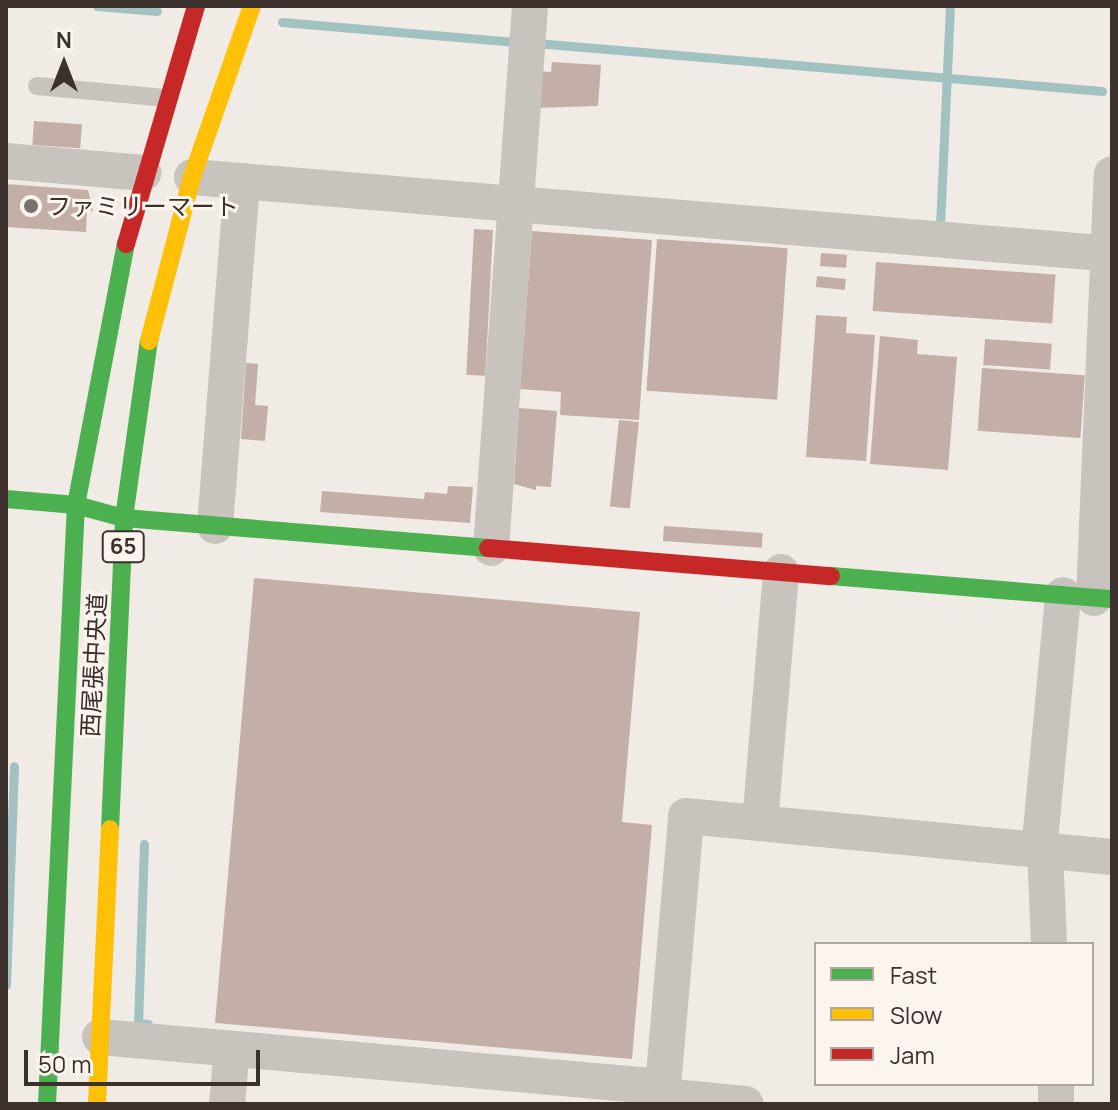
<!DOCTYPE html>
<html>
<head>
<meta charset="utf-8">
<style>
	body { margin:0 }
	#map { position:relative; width:1118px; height:1110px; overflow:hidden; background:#f0ebe5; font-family:Manrope,"Noto Sans JP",sans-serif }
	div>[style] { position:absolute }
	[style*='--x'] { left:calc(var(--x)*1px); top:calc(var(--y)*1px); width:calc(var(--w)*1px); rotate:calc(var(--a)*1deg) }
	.stream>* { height:9px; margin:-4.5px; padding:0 4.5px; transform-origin:4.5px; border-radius:4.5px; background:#a1c2c1 }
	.building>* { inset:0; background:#c3afa7; transform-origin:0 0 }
	.lane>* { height:18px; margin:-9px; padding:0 9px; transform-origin:9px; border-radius:9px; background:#c9c3be }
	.street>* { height:36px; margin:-18px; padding:0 18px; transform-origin:18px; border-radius:18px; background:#c9c3be }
	.fast>* { height:18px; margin:-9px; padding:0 9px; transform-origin:9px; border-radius:9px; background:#4caf50 }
	.slow>* { height:18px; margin:-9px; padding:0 9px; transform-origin:9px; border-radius:9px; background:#ffc107 }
	.jam>* { height:18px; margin:-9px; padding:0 9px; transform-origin:9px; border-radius:9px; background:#c62828 }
	.dots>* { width:22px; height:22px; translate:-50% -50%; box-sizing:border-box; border:4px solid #fbf5ee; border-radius:50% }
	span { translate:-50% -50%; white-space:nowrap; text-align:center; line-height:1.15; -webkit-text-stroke:6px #fbf5ee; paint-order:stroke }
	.shield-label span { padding:2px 6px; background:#fbf5ee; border:2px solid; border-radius:6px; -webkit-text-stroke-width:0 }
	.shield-label { font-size:22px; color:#3b302b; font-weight:700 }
	.poi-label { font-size:24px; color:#3b302b }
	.left { translate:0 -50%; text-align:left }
	.street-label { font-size:24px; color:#3b302b }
	.frame { position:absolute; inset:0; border:8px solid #3b302b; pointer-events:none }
	.legend { position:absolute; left:814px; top:942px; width:280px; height:144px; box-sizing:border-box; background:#fbf5ee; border:2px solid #aea6a0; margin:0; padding:10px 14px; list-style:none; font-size:24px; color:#3b302b }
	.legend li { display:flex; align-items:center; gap:16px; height:40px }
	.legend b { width:40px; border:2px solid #aea6a0 }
	.north { position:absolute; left:24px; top:24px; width:80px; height:80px; -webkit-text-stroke:6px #fbf5ee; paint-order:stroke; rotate:0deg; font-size:22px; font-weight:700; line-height:32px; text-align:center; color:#3b302b }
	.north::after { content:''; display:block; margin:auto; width:28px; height:36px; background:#3b302b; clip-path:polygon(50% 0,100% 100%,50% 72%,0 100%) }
	.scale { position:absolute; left:24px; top:1050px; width:236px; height:36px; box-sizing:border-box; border:4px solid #3b302b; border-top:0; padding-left:10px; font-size:24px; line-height:28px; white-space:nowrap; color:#3b302b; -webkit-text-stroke:6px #fbf5ee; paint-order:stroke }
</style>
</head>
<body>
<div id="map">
	<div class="stream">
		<i style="--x:97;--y:6;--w:60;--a:4.8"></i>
		<i style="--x:282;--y:22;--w:234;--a:4.9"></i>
		<i style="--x:536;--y:43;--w:568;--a:4.85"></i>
		<i style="--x:940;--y:226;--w:220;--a:-87.4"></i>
		<i style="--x:144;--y:844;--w:179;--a:91.9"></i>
		<i style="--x:138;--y:1023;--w:10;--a:6"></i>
		<i style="--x:6;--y:985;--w:219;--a:-87.9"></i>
	</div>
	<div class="building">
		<i style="clip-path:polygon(552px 62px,601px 65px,598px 106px,533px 108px,536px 71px,551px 72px)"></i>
		<i style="left:34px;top:121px;width:48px;height:24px;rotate:4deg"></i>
		<i style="clip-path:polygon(6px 184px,88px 190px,93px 211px,87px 210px,86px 232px,6px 227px)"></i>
		<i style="left:474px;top:229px;width:19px;height:146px;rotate:3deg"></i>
		<i style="clip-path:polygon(532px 231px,652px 240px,639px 420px,560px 415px,561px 392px,520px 389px)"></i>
		<i style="left:657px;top:239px;width:131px;height:152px;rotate:4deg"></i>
		<i style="left:821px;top:253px;width:26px;height:13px;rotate:4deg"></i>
		<i style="left:876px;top:262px;width:180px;height:49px;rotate:4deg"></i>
		<i style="left:817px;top:276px;width:29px;height:11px;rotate:6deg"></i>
		<i style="clip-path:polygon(816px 315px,847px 317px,846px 333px,875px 335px,866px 461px,806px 457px)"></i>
		<i style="clip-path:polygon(880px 336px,918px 340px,917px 354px,957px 357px,948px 470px,870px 464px)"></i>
		<i style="left:985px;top:339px;width:67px;height:26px;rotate:4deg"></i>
		<i style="clip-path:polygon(246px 363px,258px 364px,255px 405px,268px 406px,265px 441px,241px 439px)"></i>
		<i style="left:982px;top:368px;width:103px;height:63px;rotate:4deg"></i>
		<i style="clip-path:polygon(519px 408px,557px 411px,551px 487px,536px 486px,536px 490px,514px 484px)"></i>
		<i style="left:619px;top:420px;width:20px;height:87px;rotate:6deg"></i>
		<i style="clip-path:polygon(448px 486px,473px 487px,470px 523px,320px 512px,322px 491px,424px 499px,425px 492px,447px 494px)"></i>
		<i style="left:664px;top:526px;width:99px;height:15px;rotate:4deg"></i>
		<i style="clip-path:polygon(254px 578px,640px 612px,622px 822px,652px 825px,632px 1059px,215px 1023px)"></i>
	</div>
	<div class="lane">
		<i style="--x:37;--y:86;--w:131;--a:5.3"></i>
	</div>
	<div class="street">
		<i style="--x:6;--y:161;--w:138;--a:5"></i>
		<i style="--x:192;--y:177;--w:923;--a:4.78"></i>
		<i style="--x:215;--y:526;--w:346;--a:-85.5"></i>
		<i style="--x:491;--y:548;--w:543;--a:-85.88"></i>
		<i style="--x:1094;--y:598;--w:424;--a:-87.6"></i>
		<i style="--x:760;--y:823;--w:252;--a:-85.2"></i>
		<i style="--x:1039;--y:851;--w:257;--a:-84.6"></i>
		<i style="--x:1045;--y:851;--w:93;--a:87.5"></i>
		<i style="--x:100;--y:1037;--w:565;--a:5.08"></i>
		<i style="--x:663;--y:1087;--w:14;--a:45"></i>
		<i style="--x:673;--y:1097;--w:73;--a:5.5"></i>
		<i style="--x:1056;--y:1084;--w:20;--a:90"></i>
		<i style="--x:663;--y:1087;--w:272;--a:-85.1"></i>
		<i style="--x:686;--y:816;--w:428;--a:5.5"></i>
		<i style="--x:227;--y:1104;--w:55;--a:-84.8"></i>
	</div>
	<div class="fast">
		<i style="--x:6;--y:499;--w:70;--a:4.9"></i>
		<i style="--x:76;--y:505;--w:50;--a:15.2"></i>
		<i style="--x:124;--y:518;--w:365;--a:4.7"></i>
		<i style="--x:831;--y:576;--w:282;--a:4.7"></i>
		<i style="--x:110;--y:829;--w:311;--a:-87.4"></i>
		<i style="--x:124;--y:518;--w:179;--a:-82"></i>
		<i style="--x:47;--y:1104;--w:600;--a:-87.23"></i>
		<i style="--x:76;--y:505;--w:266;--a:-79.2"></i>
	</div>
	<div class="slow">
		<i style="--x:149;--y:341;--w:170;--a:-75.3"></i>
		<i style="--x:192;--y:177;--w:181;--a:-70.7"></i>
		<i style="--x:97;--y:1104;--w:275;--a:-87.3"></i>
	</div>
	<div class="jam">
		<i style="--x:126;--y:244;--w:248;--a:-73.6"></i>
		<i style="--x:488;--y:548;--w:344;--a:4.7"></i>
	</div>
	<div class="dots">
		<i style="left:31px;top:206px;background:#7a716c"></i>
	</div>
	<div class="shield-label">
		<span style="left:123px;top:547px">65</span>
	</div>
	<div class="poi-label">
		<span class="left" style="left:47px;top:206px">ファミリーマート</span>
	</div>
	<div class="street-label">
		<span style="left:93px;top:665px;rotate:-87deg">西尾張中央道</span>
	</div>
	<div class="frame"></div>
	<ul class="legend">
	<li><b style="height:10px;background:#4caf50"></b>Fast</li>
	<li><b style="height:10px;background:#ffc107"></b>Slow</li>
	<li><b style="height:10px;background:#c62828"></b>Jam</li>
	</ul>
	<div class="north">N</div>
	<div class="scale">50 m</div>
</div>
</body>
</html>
